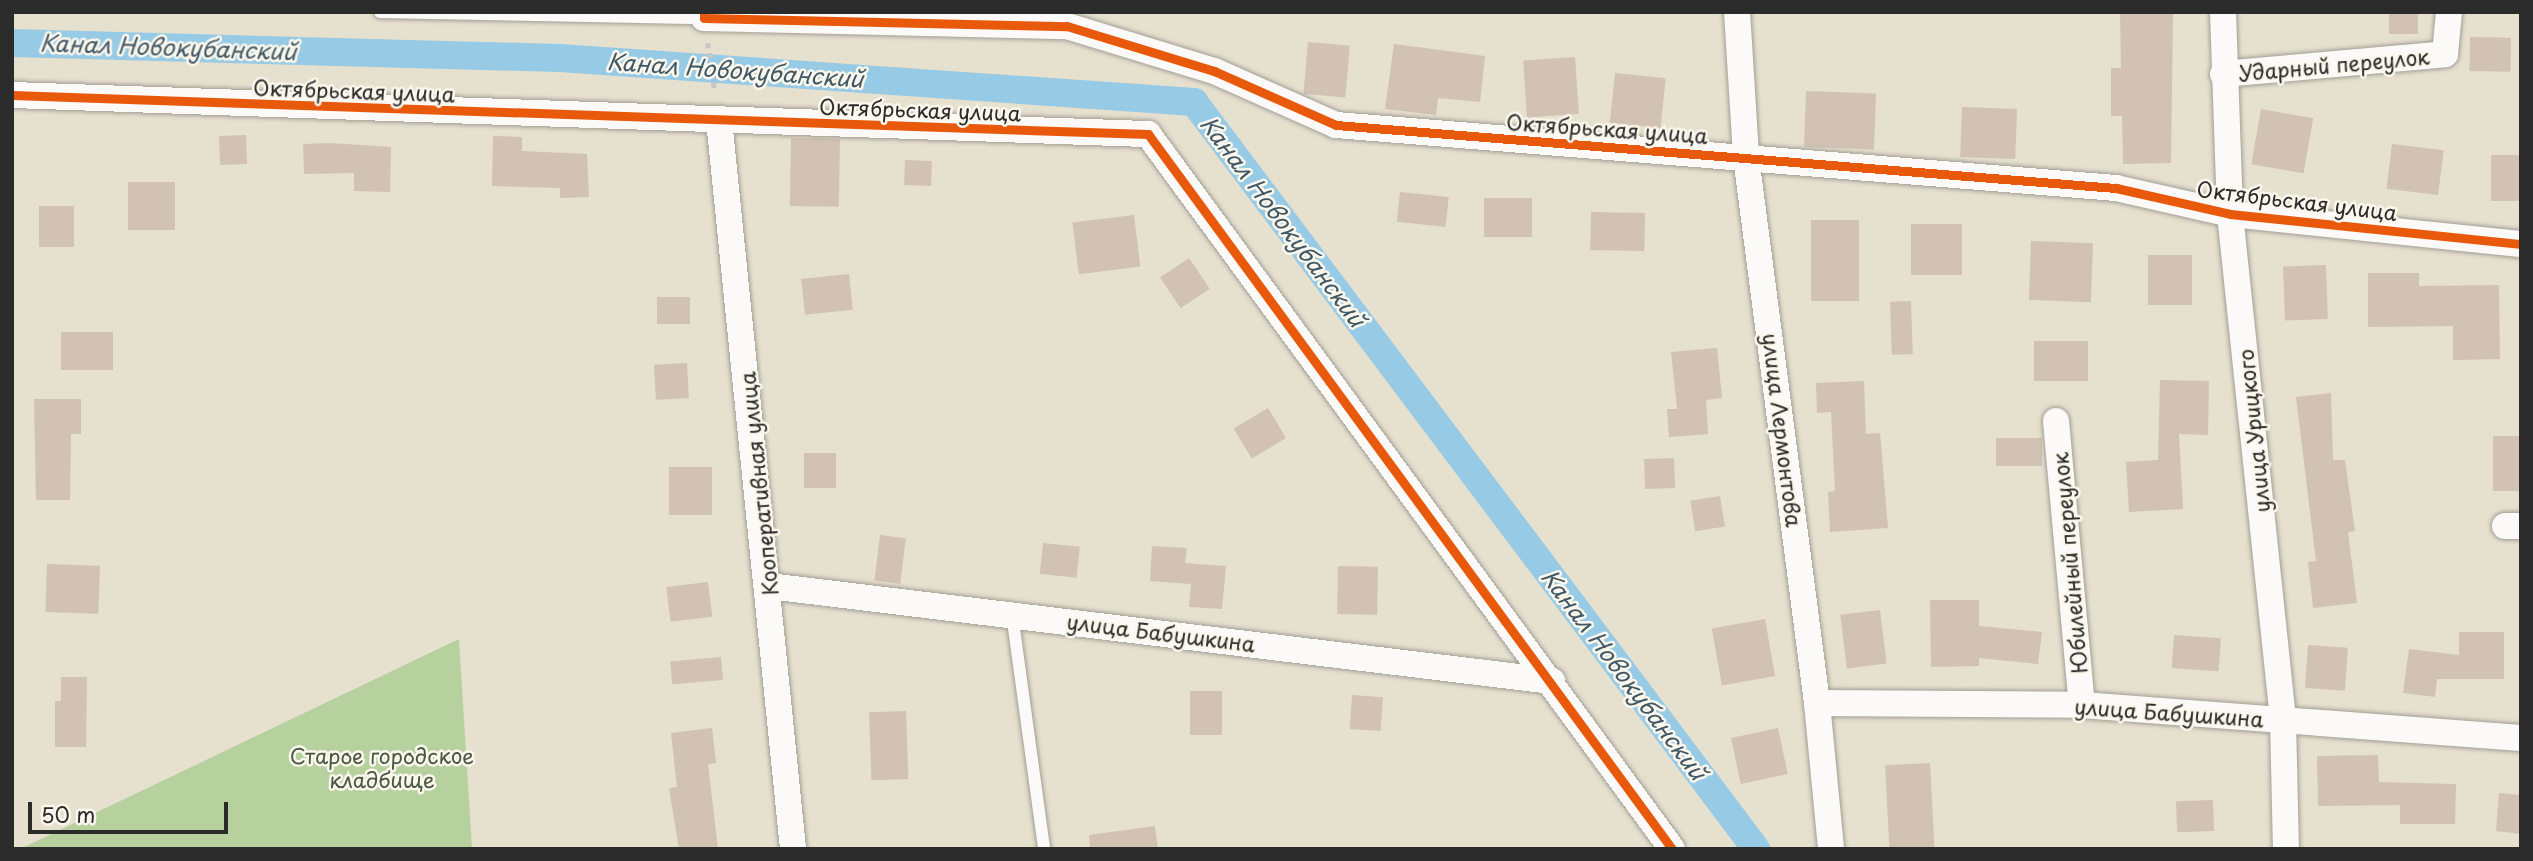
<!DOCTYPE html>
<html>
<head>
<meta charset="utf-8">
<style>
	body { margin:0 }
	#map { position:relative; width:2533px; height:861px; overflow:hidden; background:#e6e0cf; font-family:"Playpen Sans",sans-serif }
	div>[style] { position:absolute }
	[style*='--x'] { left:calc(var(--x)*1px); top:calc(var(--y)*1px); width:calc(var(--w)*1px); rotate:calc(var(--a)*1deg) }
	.green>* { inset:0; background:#b6d09e }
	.canal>* { height:28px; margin:-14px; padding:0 14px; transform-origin:14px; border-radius:14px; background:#97cae5 }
	.building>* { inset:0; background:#d1c2b4; transform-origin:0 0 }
	.path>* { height:4.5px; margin-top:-2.25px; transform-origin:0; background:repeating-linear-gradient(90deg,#c9c7c4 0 5px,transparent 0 10px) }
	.roads { filter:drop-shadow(0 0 2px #a29f95) drop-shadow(0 0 2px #a29f95) }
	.lane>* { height:12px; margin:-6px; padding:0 6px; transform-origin:6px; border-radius:6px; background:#fbfaf8 }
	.street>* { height:26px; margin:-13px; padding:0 13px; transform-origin:13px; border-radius:13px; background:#fbfaf8 }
	.cycleway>* { height:9px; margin:-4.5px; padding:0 4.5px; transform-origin:4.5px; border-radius:4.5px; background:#e8590c }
	span { translate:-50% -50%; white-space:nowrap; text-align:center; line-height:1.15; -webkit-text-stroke:5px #fbf7ec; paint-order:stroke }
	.street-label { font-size:21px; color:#2b2b2b }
	.park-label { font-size:21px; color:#495941 }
	.water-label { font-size:23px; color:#415866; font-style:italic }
	.frame { position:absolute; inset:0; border:14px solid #2b2b2b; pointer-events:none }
	.scale { position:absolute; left:28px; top:802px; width:200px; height:32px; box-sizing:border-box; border:4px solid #2b2b2b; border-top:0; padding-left:9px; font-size:21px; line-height:24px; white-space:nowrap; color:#2b2b2b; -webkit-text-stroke:5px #fbf7ec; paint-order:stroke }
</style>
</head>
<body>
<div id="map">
	<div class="green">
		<i style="clip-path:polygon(459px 639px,472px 849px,20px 849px)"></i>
	</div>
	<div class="canal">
		<i style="--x:12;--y:43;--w:548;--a:1.57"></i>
		<i style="--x:560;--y:58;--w:636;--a:3.97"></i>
		<i style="--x:1194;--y:102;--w:935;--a:53.04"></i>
	</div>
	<div class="building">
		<i style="clip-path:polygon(2120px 12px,2173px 12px,2171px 163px,2123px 164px,2122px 116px,2111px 116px,2111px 68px,2121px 68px)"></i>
		<i style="left:2389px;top:12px;width:29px;height:22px"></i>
		<i style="left:2470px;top:37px;width:41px;height:34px;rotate:1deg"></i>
		<i style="left:1308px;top:42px;width:42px;height:52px;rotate:5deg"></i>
		<i style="clip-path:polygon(1394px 44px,1485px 56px,1480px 102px,1438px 98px,1436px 115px,1385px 109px)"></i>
		<i style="left:1575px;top:57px;width:57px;height:52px;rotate:86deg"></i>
		<i style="left:1615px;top:73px;width:51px;height:50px;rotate:6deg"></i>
		<i style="left:1806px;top:91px;width:70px;height:56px;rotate:2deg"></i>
		<i style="left:1962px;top:107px;width:55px;height:50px;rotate:2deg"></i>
		<i style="left:2261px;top:109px;width:53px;height:56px;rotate:10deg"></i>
		<i style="left:246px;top:135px;width:29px;height:27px;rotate:88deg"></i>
		<i style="clip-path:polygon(493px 136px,522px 137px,522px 151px,587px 154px,589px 197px,560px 198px,560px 188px,492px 186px)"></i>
		<i style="left:791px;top:138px;width:49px;height:68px;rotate:1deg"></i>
		<i style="clip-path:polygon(330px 143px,391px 147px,390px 192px,354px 191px,354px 173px,304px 174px,303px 144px)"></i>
		<i style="left:2392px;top:144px;width:52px;height:45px;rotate:7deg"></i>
		<i style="left:2491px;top:155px;width:30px;height:46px"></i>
		<i style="left:905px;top:160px;width:27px;height:25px;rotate:2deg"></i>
		<i style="left:128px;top:182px;width:47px;height:48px"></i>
		<i style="left:1400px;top:192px;width:49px;height:30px;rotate:6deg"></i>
		<i style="left:1484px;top:198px;width:48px;height:39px"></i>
		<i style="left:39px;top:206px;width:35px;height:41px"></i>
		<i style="left:1591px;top:212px;width:54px;height:38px;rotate:1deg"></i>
		<i style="left:1134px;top:215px;width:52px;height:62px;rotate:83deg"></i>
		<i style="left:1811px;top:220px;width:48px;height:81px"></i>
		<i style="left:1911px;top:224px;width:51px;height:51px"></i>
		<i style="left:2031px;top:241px;width:62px;height:59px;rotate:2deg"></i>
		<i style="left:2148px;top:255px;width:44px;height:50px"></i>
		<i style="left:1189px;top:258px;width:37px;height:35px;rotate:56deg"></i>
		<i style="left:2326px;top:265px;width:54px;height:43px;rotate:88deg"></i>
		<i style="clip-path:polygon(2368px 273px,2419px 273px,2419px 286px,2499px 285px,2500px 359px,2453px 360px,2453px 326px,2368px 327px)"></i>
		<i style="left:849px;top:274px;width:36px;height:48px;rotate:84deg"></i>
		<i style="left:657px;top:297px;width:33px;height:27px"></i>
		<i style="left:1911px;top:301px;width:53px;height:21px;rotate:88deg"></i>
		<i style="left:61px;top:332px;width:52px;height:38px"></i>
		<i style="left:2034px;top:341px;width:54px;height:40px"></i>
		<i style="clip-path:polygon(1717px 348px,1722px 398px,1706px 400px,1708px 434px,1669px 437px,1667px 409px,1677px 409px,1671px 352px)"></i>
		<i style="left:687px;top:363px;width:35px;height:33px;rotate:87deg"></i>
		<i style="clip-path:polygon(2160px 380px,2209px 381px,2208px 435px,2179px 434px,2183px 509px,2129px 512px,2126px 462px,2158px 460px)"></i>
		<i style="clip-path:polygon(1864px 381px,1866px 434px,1880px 433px,1888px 528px,1830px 532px,1828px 492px,1835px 491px,1831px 412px,1817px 413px,1816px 383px)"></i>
		<i style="clip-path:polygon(2331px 393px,2333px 460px,2345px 460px,2355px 531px,2348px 532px,2357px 603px,2313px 608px,2308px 562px,2316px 561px,2296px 397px)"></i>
		<i style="clip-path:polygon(34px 399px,81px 399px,81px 434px,71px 434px,70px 500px,36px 500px)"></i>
		<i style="left:1268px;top:408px;width:35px;height:40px;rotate:59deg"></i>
		<i style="left:2521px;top:436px;width:55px;height:28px;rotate:90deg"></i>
		<i style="left:1996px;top:438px;width:46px;height:28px"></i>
		<i style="left:804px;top:453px;width:32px;height:35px"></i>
		<i style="left:1674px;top:458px;width:30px;height:30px;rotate:88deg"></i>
		<i style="left:669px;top:467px;width:43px;height:48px"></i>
		<i style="left:1720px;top:496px;width:31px;height:30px;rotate:81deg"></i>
		<i style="left:880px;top:535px;width:26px;height:46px;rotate:7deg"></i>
		<i style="left:1043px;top:543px;width:37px;height:31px;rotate:6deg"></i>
		<i style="clip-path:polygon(1152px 546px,1187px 548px,1185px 563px,1226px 566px,1222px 609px,1189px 607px,1191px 584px,1150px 581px)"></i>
		<i style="left:47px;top:564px;width:53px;height:48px;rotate:2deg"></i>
		<i style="left:1338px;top:566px;width:40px;height:48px;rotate:1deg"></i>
		<i style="left:708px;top:582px;width:35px;height:42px;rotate:83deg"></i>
		<i style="clip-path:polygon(1930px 600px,1979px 600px,1979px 626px,2042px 632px,2038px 664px,1979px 658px,1979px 666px,1931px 667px)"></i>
		<i style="left:1880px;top:610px;width:54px;height:40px;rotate:83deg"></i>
		<i style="left:1765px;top:619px;width:58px;height:54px;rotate:80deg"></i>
		<i style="clip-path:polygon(2459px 632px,2504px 632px,2504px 679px,2437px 679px,2435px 697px,2403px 693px,2409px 649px,2459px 655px)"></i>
		<i style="left:2174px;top:635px;width:47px;height:33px;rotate:4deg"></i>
		<i style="left:2308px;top:645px;width:40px;height:43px;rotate:4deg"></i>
		<i style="left:721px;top:657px;width:23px;height:51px;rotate:85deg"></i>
		<i style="clip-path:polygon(61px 677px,87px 677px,86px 747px,55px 747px,55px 701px,61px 701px)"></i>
		<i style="left:1190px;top:691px;width:32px;height:44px"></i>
		<i style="left:1352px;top:695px;width:31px;height:34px;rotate:4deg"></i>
		<i style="left:906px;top:711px;width:68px;height:37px;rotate:88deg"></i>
		<i style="clip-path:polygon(712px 728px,716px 763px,708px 764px,718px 849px,679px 849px,669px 788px,677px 787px,671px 733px)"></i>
		<i style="left:1778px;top:728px;width:47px;height:48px;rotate:78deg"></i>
		<i style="clip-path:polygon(2378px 755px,2379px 782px,2456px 784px,2455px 824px,2400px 824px,2400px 805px,2318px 806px,2317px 756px)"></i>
		<i style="left:1930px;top:763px;width:86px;height:45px;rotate:87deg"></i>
		<i style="clip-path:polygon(2499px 793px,2521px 795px,2521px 834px,2496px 831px)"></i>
		<i style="left:2213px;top:800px;width:31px;height:37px;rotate:88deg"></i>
		<i style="clip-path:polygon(1155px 826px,1158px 849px,1090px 849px,1089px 835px)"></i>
	</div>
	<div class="path">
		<i style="--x:708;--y:43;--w:50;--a:82"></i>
	</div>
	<div class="roads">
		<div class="lane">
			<i style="--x:380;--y:12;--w:324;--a:1.1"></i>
			<i style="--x:1012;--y:614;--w:237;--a:82.2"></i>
		</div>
		<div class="street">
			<i style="--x:704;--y:12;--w:6;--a:90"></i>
			<i style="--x:704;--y:18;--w:363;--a:1.3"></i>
			<i style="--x:1067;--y:26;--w:154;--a:17"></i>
			<i style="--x:1214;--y:71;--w:133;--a:23.9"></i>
			<i style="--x:1336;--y:125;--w:783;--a:4.62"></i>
			<i style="--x:2116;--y:188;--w:117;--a:12.8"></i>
			<i style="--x:2230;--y:214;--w:293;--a:5.9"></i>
			<i style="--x:1737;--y:12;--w:145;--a:86.4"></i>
			<i style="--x:1746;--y:157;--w:551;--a:82.59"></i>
			<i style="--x:1817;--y:703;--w:147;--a:84.5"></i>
			<i style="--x:2223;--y:12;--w:202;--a:88"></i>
			<i style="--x:2230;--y:214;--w:508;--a:84.01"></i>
			<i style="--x:2283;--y:719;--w:130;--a:88.7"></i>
			<i style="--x:2223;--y:74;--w:223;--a:-5.1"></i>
			<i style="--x:2445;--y:54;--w:42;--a:-84.6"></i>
			<i style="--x:12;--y:95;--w:1137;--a:1.97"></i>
			<i style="--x:1148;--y:134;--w:886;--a:53.76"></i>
			<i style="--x:719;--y:120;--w:733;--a:84.2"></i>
			<i style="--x:2056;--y:421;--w:285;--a:84.8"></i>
			<i style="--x:2505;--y:526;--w:16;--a:0"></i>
			<i style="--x:769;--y:586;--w:789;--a:6.92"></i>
			<i style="--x:1817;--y:703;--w:265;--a:0.4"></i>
			<i style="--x:2082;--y:705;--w:440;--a:4.3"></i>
		</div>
	</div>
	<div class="cycleway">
		<i style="--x:704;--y:12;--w:6;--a:90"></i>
		<i style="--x:704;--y:18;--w:363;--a:1.3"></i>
		<i style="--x:1067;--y:26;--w:154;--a:17"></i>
		<i style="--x:1214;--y:71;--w:133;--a:23.9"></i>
		<i style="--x:1336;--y:125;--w:783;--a:4.62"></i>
		<i style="--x:2116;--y:188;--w:117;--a:12.8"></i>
		<i style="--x:2230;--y:214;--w:293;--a:5.9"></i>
		<i style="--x:12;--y:95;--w:1137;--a:1.97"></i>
		<i style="--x:1148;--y:134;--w:886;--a:53.76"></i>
	</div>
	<div class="street-label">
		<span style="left:2334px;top:64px;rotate:-5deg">Ударный переулок</span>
		<span style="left:354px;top:90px;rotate:2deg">Октябрьская улица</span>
		<span style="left:920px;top:109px;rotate:2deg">Октябрьская улица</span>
		<span style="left:1607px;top:128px;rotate:4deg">Октябрьская улица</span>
		<span style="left:2297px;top:200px;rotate:7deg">Октябрьская улица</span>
		<span style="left:1783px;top:430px;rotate:83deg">улица Лермонтова</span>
		<span style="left:2253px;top:431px;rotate:-96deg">улица Урицкого</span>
		<span style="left:758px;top:484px;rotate:-96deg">Кооперативная улица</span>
		<span style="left:2069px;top:563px;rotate:-95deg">Юбилейный переулок</span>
		<span style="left:1161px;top:632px;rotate:7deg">улица Бабушкина</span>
		<span style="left:2169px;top:712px;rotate:4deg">улица Бабушкина</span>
	</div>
	<div class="park-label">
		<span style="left:382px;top:767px">Старое городское<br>кладбище</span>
	</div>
	<div class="water-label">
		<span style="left:168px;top:47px;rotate:2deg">Канал Новокубанский</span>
		<span style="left:735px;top:70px;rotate:4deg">Канал Новокубанский</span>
		<span style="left:1283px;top:221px;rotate:53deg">Канал Новокубанский</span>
		<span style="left:1624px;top:674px;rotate:53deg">Канал Новокубанский</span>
	</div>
	<div class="frame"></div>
	<div class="scale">50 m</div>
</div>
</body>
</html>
